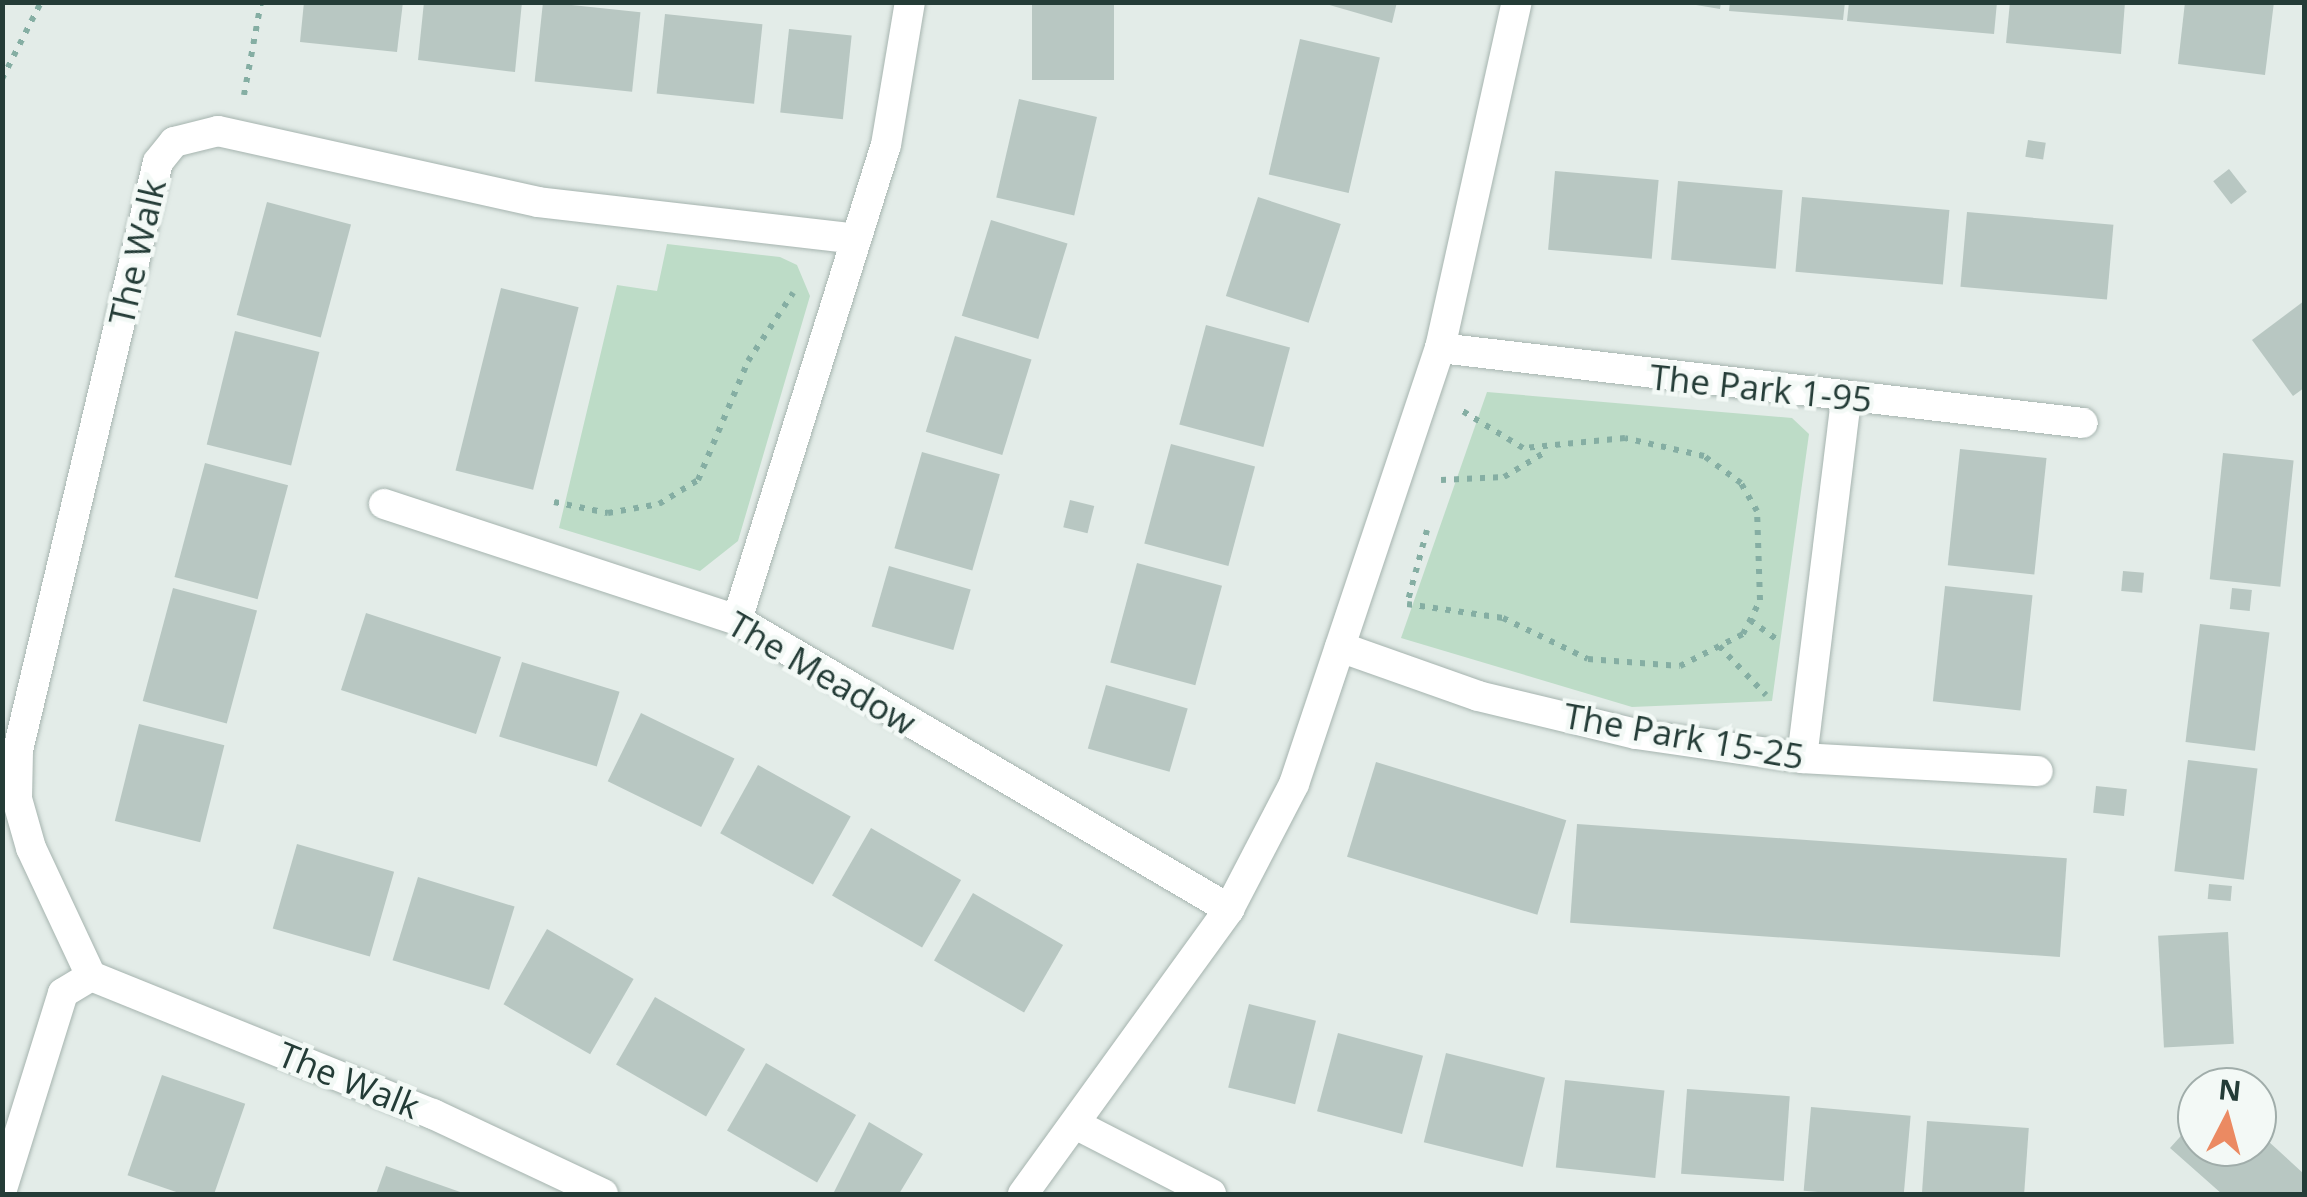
<!DOCTYPE html>
<html>
<head>
<meta charset="utf-8">
<style>
	body { margin:0 }
	#map { position:relative; width:2307px; height:1197px; overflow:hidden; background:#e3ece8; font-family:"Open Sans",sans-serif }
	div>[style] { position:absolute }
	[style*='--x'] { left:calc(var(--x)*1px); top:calc(var(--y)*1px); width:calc(var(--w)*1px); rotate:calc(var(--a)*1deg) }
	.green>* { inset:0; background:#bddcc7 }
	.building>* { inset:0; background:#b8c7c2; transform-origin:0 0 }
	.path>* { height:6px; margin-top:-3px; transform-origin:0; background:repeating-linear-gradient(90deg,#85aea3 0 5px,transparent 0 13px) }
	.roads { filter:drop-shadow(0 0 2px #a6b4af) drop-shadow(0 0 2px #a6b4af) }
	.street>* { height:30px; margin:-15px; padding:0 15px; transform-origin:15px; border-radius:15px; background:#fff }
	span { translate:-50% -50%; white-space:nowrap; text-align:center; line-height:1.15; -webkit-text-stroke:9px #f3f9f6; paint-order:stroke }
	.street-label { font-size:35px; color:#243c37 }
	.frame { position:absolute; inset:0; border:5px solid #243c37; pointer-events:none }
	.north { position:absolute; left:2177px; top:1067px; width:100px; height:100px; box-sizing:border-box; background:#f3f9f6; border:2px solid #a0adaa; border-radius:50%; rotate:6deg; font-size:28px; font-weight:700; line-height:40px; text-align:center; color:#243c37 }
	.north::after { content:''; display:block; margin:auto; width:35px; height:45px; background:#eb8a62; clip-path:polygon(50% 0,100% 100%,50% 72%,0 100%) }
</style>
</head>
<body>
<div id="map">
	<div class="green">
		<i style="clip-path:polygon(667px 244px,780px 257px,797px 265px,810px 296px,738px 541px,700px 571px,559px 528px,617px 285px,657px 291px)"></i>
		<i style="clip-path:polygon(1487px 392px,1792px 418px,1809px 434px,1772px 701px,1632px 707px,1401px 638px)"></i>
	</div>
	<div class="building">
		<i style="clip-path:polygon(304px 2px,403px 2px,397px 52px,300px 42px)"></i>
		<i style="clip-path:polygon(424px 2px,522px 2px,515px 72px,418px 60px)"></i>
		<i style="left:543px;top:2px;width:98px;height:80px;rotate:6deg"></i>
		<i style="left:1032px;top:2px;width:82px;height:78px"></i>
		<i style="clip-path:polygon(1319px 2px,1397px 2px,1392px 23px)"></i>
		<i style="clip-path:polygon(1678px 2px,1721px 2px,1720px 9px)"></i>
		<i style="clip-path:polygon(1730px 2px,1845px 2px,1843px 20px,1729px 11px)"></i>
		<i style="clip-path:polygon(1849px 2px,1997px 2px,1994px 34px,1847px 21px)"></i>
		<i style="clip-path:polygon(2010px 2px,2125px 2px,2121px 54px,2006px 43px)"></i>
		<i style="clip-path:polygon(2185px 2px,2274px 2px,2265px 75px,2178px 64px)"></i>
		<i style="left:665px;top:14px;width:98px;height:80px;rotate:6deg"></i>
		<i style="left:789px;top:29px;width:63px;height:84px;rotate:6deg"></i>
		<i style="left:1300px;top:39px;width:82px;height:139px;rotate:13deg"></i>
		<i style="left:1019px;top:99px;width:80px;height:101px;rotate:13deg"></i>
		<i style="left:2028px;top:140px;width:18px;height:17px;rotate:9deg"></i>
		<i style="left:2229px;top:169px;width:29px;height:20px;rotate:52deg"></i>
		<i style="left:1555px;top:171px;width:104px;height:79px;rotate:5deg"></i>
		<i style="left:1678px;top:181px;width:105px;height:79px;rotate:5deg"></i>
		<i style="left:1258px;top:197px;width:87px;height:104px;rotate:18deg"></i>
		<i style="left:1802px;top:197px;width:148px;height:75px;rotate:5deg"></i>
		<i style="left:267px;top:202px;width:87px;height:117px;rotate:15deg"></i>
		<i style="left:1967px;top:212px;width:147px;height:75px;rotate:5deg"></i>
		<i style="left:991px;top:220px;width:80px;height:100px;rotate:17deg"></i>
		<i style="left:501px;top:288px;width:80px;height:188px;rotate:14deg"></i>
		<i style="clip-path:polygon(2304px 301px,2304px 388px,2293px 396px,2252px 340px)"></i>
		<i style="left:1206px;top:325px;width:87px;height:103px;rotate:15deg"></i>
		<i style="left:235px;top:331px;width:87px;height:117px;rotate:14deg"></i>
		<i style="left:955px;top:336px;width:80px;height:100px;rotate:17deg"></i>
		<i style="left:1171px;top:444px;width:87px;height:103px;rotate:15deg"></i>
		<i style="left:1960px;top:449px;width:87px;height:117px;rotate:6deg"></i>
		<i style="left:922px;top:452px;width:81px;height:100px;rotate:16deg"></i>
		<i style="left:2223px;top:453px;width:71px;height:127px;rotate:6deg"></i>
		<i style="left:205px;top:463px;width:86px;height:118px;rotate:15deg"></i>
		<i style="left:1070px;top:500px;width:25px;height:28px;rotate:14deg"></i>
		<i style="left:1137px;top:563px;width:88px;height:103px;rotate:15deg"></i>
		<i style="left:889px;top:566px;width:85px;height:63px;rotate:16deg"></i>
		<i style="left:2123px;top:571px;width:21px;height:20px;rotate:5deg"></i>
		<i style="left:1945px;top:586px;width:88px;height:116px;rotate:6deg"></i>
		<i style="left:173px;top:588px;width:87px;height:117px;rotate:15deg"></i>
		<i style="left:2232px;top:588px;width:20px;height:21px;rotate:6deg"></i>
		<i style="left:366px;top:613px;width:142px;height:81px;rotate:18deg"></i>
		<i style="left:2200px;top:624px;width:70px;height:119px;rotate:7deg"></i>
		<i style="left:522px;top:662px;width:102px;height:78px;rotate:17deg"></i>
		<i style="left:1106px;top:685px;width:85px;height:66px;rotate:16deg"></i>
		<i style="left:641px;top:713px;width:104px;height:76px;rotate:26deg"></i>
		<i style="left:139px;top:724px;width:88px;height:100px;rotate:14deg"></i>
		<i style="left:2188px;top:760px;width:70px;height:112px;rotate:7deg"></i>
		<i style="left:1376px;top:762px;width:199px;height:99px;rotate:17deg"></i>
		<i style="left:758px;top:765px;width:106px;height:78px;rotate:29deg"></i>
		<i style="left:2096px;top:786px;width:31px;height:27px;rotate:6deg"></i>
		<i style="left:1577px;top:824px;width:491px;height:99px;rotate:4deg"></i>
		<i style="left:871px;top:828px;width:104px;height:78px;rotate:30deg"></i>
		<i style="left:297px;top:844px;width:101px;height:88px;rotate:16deg"></i>
		<i style="left:418px;top:877px;width:101px;height:87px;rotate:17deg"></i>
		<i style="left:2209px;top:884px;width:23px;height:15px;rotate:5deg"></i>
		<i style="left:973px;top:893px;width:104px;height:78px;rotate:30deg"></i>
		<i style="left:547px;top:929px;width:100px;height:87px;rotate:30deg"></i>
		<i style="left:2228px;top:932px;width:112px;height:70px;rotate:87deg"></i>
		<i style="left:655px;top:997px;width:104px;height:78px;rotate:30deg"></i>
		<i style="left:1249px;top:1004px;width:69px;height:86px;rotate:14deg"></i>
		<i style="left:1338px;top:1033px;width:88px;height:81px;rotate:15deg"></i>
		<i style="left:1446px;top:1053px;width:102px;height:92px;rotate:14deg"></i>
		<i style="left:766px;top:1063px;width:104px;height:78px;rotate:30deg"></i>
		<i style="left:162px;top:1075px;width:88px;height:106px;rotate:19deg"></i>
		<i style="left:1565px;top:1080px;width:100px;height:88px;rotate:6deg"></i>
		<i style="left:1687px;top:1089px;width:103px;height:85px;rotate:4deg"></i>
		<i style="left:1811px;top:1107px;width:100px;height:84px;rotate:5deg"></i>
		<i style="clip-path:polygon(2197px 1118px,2197px 1147px,2257px 1147px,2257px 1131px,2304px 1174px,2304px 1194px,2222px 1194px,2170px 1148px)"></i>
		<i style="left:1927px;top:1121px;width:102px;height:73px;rotate:4deg"></i>
		<i style="clip-path:polygon(869px 1122px,923px 1154px,899px 1194px,833px 1194px)"></i>
		<i style="clip-path:polygon(386px 1166px,466px 1194px,376px 1194px)"></i>
	</div>
	<div class="path">
		<i style="--x:2;--y:79;--w:86;--a:-63.1"></i>
		<i style="--x:244;--y:95;--w:95;--a:-79.6"></i>
		<i style="--x:1441;--y:480;--w:63;--a:-2.7"></i>
		<i style="--x:1504;--y:477;--w:50;--a:-31.2"></i>
		<i style="--x:554;--y:502;--w:55;--a:11.5"></i>
		<i style="--x:608;--y:513;--w:52;--a:-10"></i>
		<i style="--x:659;--y:504;--w:46;--a:-31.6"></i>
		<i style="--x:698;--y:480;--w:129;--a:-67.2"></i>
		<i style="--x:748;--y:361;--w:82;--a:-56.5"></i>
		<i style="--x:1427;--y:530;--w:77;--a:105.1"></i>
		<i style="--x:1407;--y:604;--w:97;--a:8.3"></i>
		<i style="--x:1503;--y:618;--w:94;--a:25.8"></i>
		<i style="--x:1588;--y:659;--w:92;--a:4.4"></i>
		<i style="--x:1680;--y:666;--w:71;--a:-26.9"></i>
		<i style="--x:1743;--y:634;--w:38;--a:-63"></i>
		<i style="--x:1760;--y:600;--w:89;--a:-91.9"></i>
		<i style="--x:1757;--y:511;--w:32;--a:-120"></i>
		<i style="--x:1741;--y:483;--w:46;--a:-143.9"></i>
		<i style="--x:1704;--y:456;--w:81;--a:-167.2"></i>
		<i style="--x:1625;--y:438;--w:102;--a:174.4"></i>
		<i style="--x:1523;--y:448;--w:75;--a:-148.6"></i>
		<i style="--x:1750;--y:620;--w:34;--a:36"></i>
		<i style="--x:1719;--y:646;--w:68;--a:46.2"></i>
	</div>
	<div class="roads">
		<div class="street">
			<i style="--x:1440;--y:348;--w:647;--a:6.65"></i>
			<i style="--x:384;--y:504;--w:372;--a:18.2"></i>
			<i style="--x:737;--y:620;--w:571;--a:30.43"></i>
			<i style="--x:737;--y:620;--w:498;--a:-72.6"></i>
			<i style="--x:886;--y:145;--w:145;--a:-80.5"></i>
			<i style="--x:1340;--y:647;--w:146;--a:19.5"></i>
			<i style="--x:1478;--y:696;--w:163;--a:13.5"></i>
			<i style="--x:1636;--y:734;--w:168;--a:8.2"></i>
			<i style="--x:1802;--y:758;--w:236;--a:3.2"></i>
			<i style="--x:1802;--y:758;--w:363;--a:-83"></i>
			<i style="--x:91;--y:976;--w:369;--a:22"></i>
			<i style="--x:433;--y:1114;--w:188;--a:25.2"></i>
			<i style="--x:1075;--y:1124;--w:153;--a:27.2"></i>
			<i style="--x:2;--y:1189;--w:205;--a:-72.7"></i>
			<i style="--x:63;--y:993;--w:33;--a:-31"></i>
			<i style="--x:91;--y:976;--w:141;--a:-115.1"></i>
			<i style="--x:31;--y:848;--w:51;--a:-105.9"></i>
			<i style="--x:17;--y:799;--w:49;--a:-88.8"></i>
			<i style="--x:18;--y:750;--w:604;--a:-76.61"></i>
			<i style="--x:158;--y:162;--w:26;--a:-51"></i>
			<i style="--x:174;--y:142;--w:45;--a:-14"></i>
			<i style="--x:218;--y:131;--w:328;--a:12.5"></i>
			<i style="--x:538;--y:202;--w:320;--a:6.6"></i>
			<i style="--x:1023;--y:1194;--w:352;--a:-54.1"></i>
			<i style="--x:1229;--y:909;--w:141;--a:-62.5"></i>
			<i style="--x:1294;--y:784;--w:460;--a:-71.5"></i>
			<i style="--x:1440;--y:348;--w:354;--a:-77.5"></i>
		</div>
	</div>
	<div class="street-label">
		<span style="left:137px;top:252px;rotate:-77deg">The Walk</span>
		<span style="left:1761px;top:388px;rotate:6deg">The Park 1-95</span>
		<span style="left:822px;top:673px;rotate:30deg">The Meadow</span>
		<span style="left:1684px;top:736px;rotate:10deg">The Park 15-25</span>
		<span style="left:349px;top:1080px;rotate:22deg">The Walk</span>
	</div>
	<div class="frame"></div>
	<div class="north">N</div>
</div>
</body>
</html>
